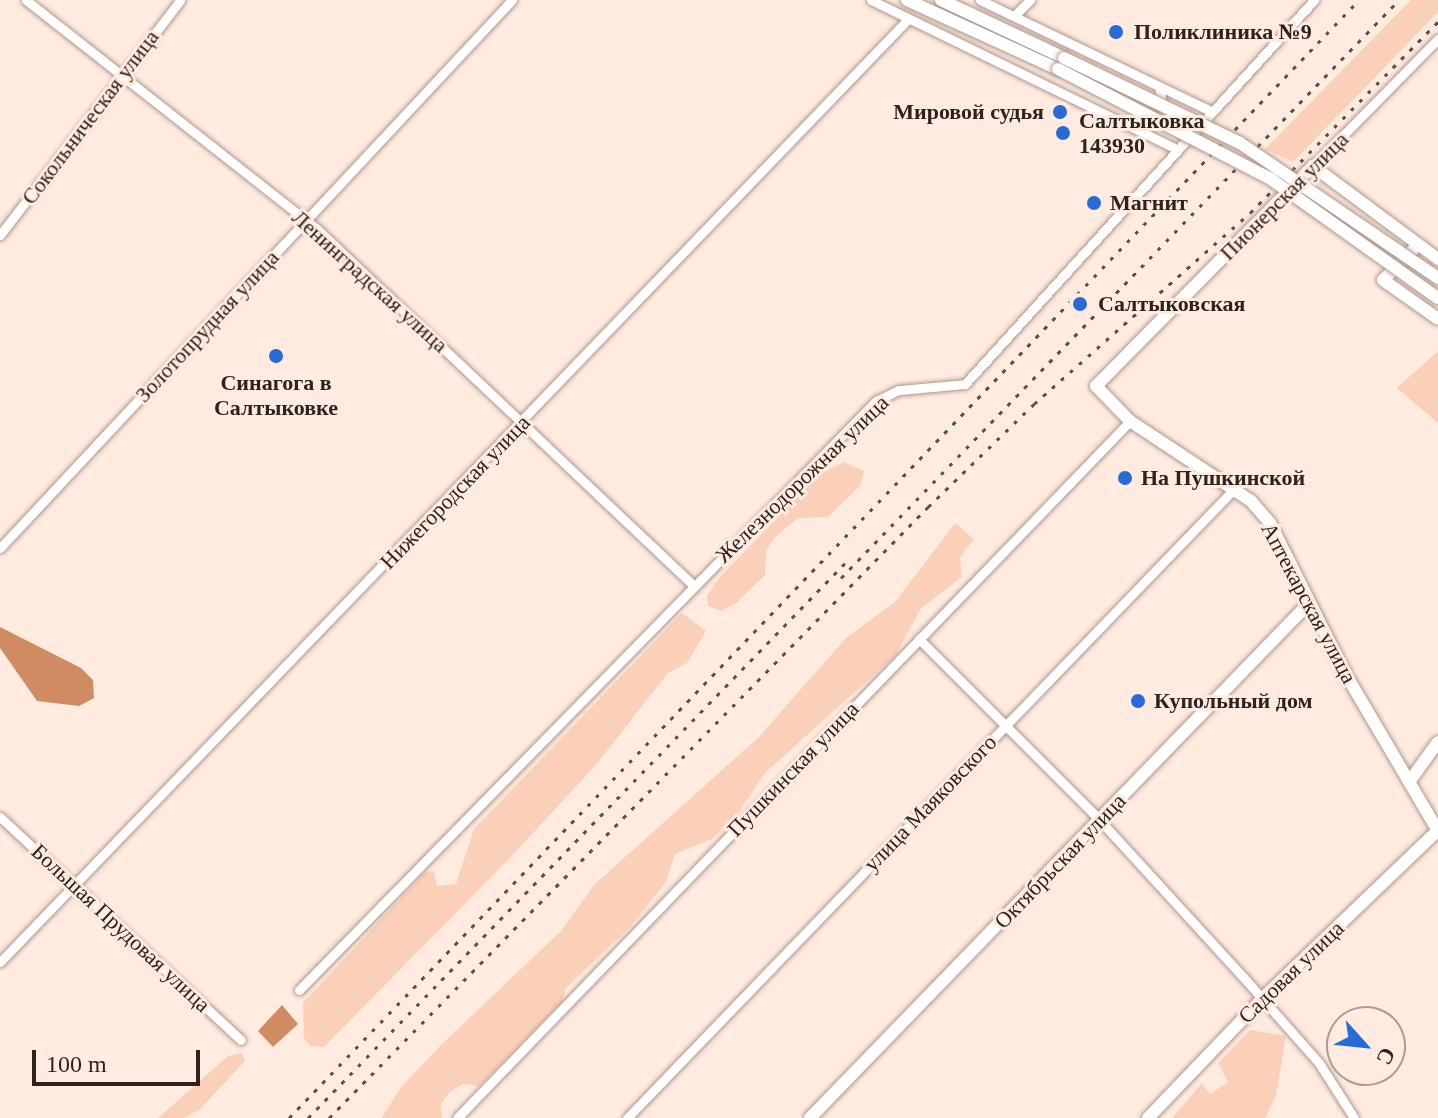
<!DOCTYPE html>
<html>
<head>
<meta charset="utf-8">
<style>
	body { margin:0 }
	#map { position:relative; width:1438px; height:1118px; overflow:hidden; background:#ffebe0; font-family:"Times New Roman",serif }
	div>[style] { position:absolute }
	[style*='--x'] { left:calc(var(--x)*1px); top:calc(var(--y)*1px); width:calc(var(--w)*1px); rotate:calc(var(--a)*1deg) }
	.green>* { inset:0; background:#fbd0b8 }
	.water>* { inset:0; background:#d18b63 }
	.roads { filter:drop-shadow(0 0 2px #af978b) drop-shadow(0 0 2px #af978b) }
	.street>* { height:9px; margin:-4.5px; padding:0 4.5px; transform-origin:4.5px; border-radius:4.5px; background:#fff }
	.secondary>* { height:12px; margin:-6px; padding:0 6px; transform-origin:6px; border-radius:6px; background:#fff }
	.rail>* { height:3px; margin-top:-1.5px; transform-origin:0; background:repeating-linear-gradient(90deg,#5c504a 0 4px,transparent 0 12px) }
	.bridges { filter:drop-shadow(0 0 2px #af978b) drop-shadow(0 0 2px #af978b) }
	.secondary-bridge>* { height:12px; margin:-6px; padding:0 6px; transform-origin:6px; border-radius:6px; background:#fff }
	.dots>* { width:22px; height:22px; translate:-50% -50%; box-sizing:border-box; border:4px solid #ffebe0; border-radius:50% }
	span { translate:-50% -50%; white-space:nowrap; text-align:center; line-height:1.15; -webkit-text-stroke:6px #ffebe0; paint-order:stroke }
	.poi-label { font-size:22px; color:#2c221e; font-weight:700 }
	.left { translate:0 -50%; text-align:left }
	.right { translate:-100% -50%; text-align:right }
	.street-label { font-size:22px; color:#2c221e }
	.north { position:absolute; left:1326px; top:1006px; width:80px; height:80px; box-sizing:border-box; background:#ffebe0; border:2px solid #ab9b92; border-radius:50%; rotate:117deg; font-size:22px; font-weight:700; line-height:32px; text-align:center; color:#2c221e }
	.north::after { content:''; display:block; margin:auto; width:28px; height:36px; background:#286bd7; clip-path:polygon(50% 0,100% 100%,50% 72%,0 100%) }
	.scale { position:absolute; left:32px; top:1050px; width:168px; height:36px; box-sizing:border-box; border:4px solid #2c221e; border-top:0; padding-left:10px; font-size:24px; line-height:28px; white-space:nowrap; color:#2c221e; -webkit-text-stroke:6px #ffebe0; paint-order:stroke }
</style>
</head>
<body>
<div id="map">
	<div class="green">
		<i style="clip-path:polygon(1411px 0,1438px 0,1438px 12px,1293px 162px,1265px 149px)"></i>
		<i style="clip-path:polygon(1438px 351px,1438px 423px,1397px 388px)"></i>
		<i style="clip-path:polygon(844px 462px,864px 471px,861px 485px,828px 517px,798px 518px,774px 538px,766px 551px,765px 575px,735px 604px,721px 611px,708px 606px,707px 596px,719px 578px,821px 473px)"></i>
		<i style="clip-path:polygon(955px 523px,974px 539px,960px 557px,962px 577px,921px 608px,896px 655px,765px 773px,737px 815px,712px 839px,675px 854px,666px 882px,631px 926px,566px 988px,562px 1002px,479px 1086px,463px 1084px,450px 1092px,441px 1104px,442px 1118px,381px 1118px,402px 1086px,443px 1043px,561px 931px,594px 885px,759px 737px,846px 638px,896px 601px)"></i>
		<i style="clip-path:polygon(682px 613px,706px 631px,687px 663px,668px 673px,595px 766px,508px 860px,324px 1047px,310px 1046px,304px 1038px,303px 1003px,425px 872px,434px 871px,437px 886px,456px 884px,474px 829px)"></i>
		<i style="clip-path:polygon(1250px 1030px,1286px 1036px,1276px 1096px,1265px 1118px,1172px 1118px,1202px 1083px,1210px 1094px,1228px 1082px,1218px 1063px)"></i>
		<i style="clip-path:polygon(242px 1053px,245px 1061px,199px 1110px,184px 1118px,158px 1118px,228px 1056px)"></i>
	</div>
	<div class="water">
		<i style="clip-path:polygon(0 627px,81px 668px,93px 680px,94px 698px,79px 706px,37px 701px,0 648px)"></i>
		<i style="clip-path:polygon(282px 1005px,298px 1024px,273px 1047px,258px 1031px)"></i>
	</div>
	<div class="roads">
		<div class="street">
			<i style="--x:26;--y:0;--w:369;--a:38.2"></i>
			<i style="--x:316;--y:228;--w:519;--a:43.44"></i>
			<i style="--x:871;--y:0;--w:340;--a:26"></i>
			<i style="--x:980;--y:0;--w:254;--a:25.7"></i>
			<i style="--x:1014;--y:16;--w:23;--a:-45"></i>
			<i style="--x:1136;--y:128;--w:20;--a:-15"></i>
			<i style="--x:1155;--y:123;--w:13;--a:-48"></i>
			<i style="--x:1164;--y:113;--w:26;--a:-101"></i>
			<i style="--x:1313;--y:166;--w:178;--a:-45.5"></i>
			<i style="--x:0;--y:235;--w:296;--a:-52.5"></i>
			<i style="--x:0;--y:548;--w:750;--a:-46.95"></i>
			<i style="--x:919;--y:639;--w:250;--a:45"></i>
			<i style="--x:1096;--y:816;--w:231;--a:47.6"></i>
			<i style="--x:1252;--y:987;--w:101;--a:48.6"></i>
			<i style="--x:1319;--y:1063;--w:65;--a:57.5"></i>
			<i style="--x:0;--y:817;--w:328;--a:42.8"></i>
			<i style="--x:0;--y:962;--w:1309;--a:-46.08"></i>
			<i style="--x:299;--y:990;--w:825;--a:-45.59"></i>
			<i style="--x:876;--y:401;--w:25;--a:-26"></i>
			<i style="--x:899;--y:390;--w:66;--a:-5.2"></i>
			<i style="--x:965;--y:384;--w:519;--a:-47.73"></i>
			<i style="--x:457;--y:1118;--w:969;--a:-46"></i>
			<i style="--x:627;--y:1118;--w:874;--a:-46.02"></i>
		</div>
		<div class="secondary">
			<i style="--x:907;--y:0;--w:166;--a:24.6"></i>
			<i style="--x:941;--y:0;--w:136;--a:25.2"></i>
			<i style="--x:1413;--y:250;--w:42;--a:135"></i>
			<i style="--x:1383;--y:280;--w:67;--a:35.3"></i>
			<i style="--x:1438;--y:259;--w:156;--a:-143.4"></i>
			<i style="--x:1313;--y:166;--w:309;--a:134.6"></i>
			<i style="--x:1096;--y:386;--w:49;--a:45.8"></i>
			<i style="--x:1130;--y:421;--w:145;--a:33.5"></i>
			<i style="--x:1251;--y:501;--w:29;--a:49"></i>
			<i style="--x:1270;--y:523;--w:168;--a:63.4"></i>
			<i style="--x:1345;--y:673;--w:183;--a:59.5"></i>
			<i style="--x:1409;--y:782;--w:49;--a:-54.1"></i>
			<i style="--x:810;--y:1118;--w:717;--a:-45.9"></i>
			<i style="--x:1148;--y:1118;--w:165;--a:-46.2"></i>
			<i style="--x:1262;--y:999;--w:243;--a:-43.8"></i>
		</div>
	</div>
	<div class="rail">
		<i style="--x:841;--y:578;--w:803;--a:-46.01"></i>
		<i style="--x:289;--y:1118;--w:1548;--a:-46.26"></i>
		<i style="--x:308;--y:1118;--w:772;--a:-45.94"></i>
		<i style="--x:329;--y:1118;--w:856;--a:-45.57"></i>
		<i style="--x:928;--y:507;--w:148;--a:-44.2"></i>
		<i style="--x:1034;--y:404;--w:288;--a:-41.5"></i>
		<i style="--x:1250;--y:213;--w:268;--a:-45.5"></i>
	</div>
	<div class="bridges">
		<div class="secondary-bridge">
			<i style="--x:1064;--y:58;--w:195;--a:25.8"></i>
			<i style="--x:1240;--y:143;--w:240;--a:34.3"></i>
			<i style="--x:1058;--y:69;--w:240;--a:27.3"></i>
			<i style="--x:1271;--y:179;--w:205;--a:35.5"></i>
		</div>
	</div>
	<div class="dots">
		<i style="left:1116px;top:32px;background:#286bd7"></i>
		<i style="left:1060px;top:112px;background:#286bd7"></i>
		<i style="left:1063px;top:133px;background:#286bd7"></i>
		<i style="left:1094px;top:203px;background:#286bd7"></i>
		<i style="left:1080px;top:304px;background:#286bd7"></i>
		<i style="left:276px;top:356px;background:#286bd7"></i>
		<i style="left:1125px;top:478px;background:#286bd7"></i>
		<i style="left:1138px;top:701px;background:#286bd7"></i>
	</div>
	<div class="poi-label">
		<span class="left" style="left:1134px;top:32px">Поликлиника №9</span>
		<span class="right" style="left:1044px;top:112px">Мировой судья</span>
		<span class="left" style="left:1079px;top:133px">Салтыковка<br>143930</span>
		<span class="left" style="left:1110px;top:203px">Магнит</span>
		<span class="left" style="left:1098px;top:304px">Салтыковская</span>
		<span style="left:276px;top:395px">Синагога в<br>Салтыковке</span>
		<span class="left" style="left:1141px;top:478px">На Пушкинской</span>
		<span class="left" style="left:1154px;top:701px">Купольный дом</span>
	</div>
	<div class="street-label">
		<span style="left:90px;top:117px;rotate:-53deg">Сокольническая улица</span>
		<span style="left:1284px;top:196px;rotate:-45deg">Пионерская улица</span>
		<span style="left:370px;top:281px;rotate:42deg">Ленинградская улица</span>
		<span style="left:207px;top:326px;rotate:-47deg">Золотопрудная улица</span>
		<span style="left:802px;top:479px;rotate:-44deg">Железнодорожная улица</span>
		<span style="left:455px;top:492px;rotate:-46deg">Нижегородская улица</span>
		<span style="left:1309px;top:603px;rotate:62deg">Аптекарская улица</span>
		<span style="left:793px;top:769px;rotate:-46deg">Пушкинская улица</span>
		<span style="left:930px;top:803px;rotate:-46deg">улица Маяковского</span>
		<span style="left:1060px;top:861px;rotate:-46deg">Октябрьская улица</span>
		<span style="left:121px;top:928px;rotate:43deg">Большая Прудовая улица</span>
		<span style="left:1291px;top:972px;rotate:-44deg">Садовая улица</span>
	</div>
	<div class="north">С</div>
	<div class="scale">100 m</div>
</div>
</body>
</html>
